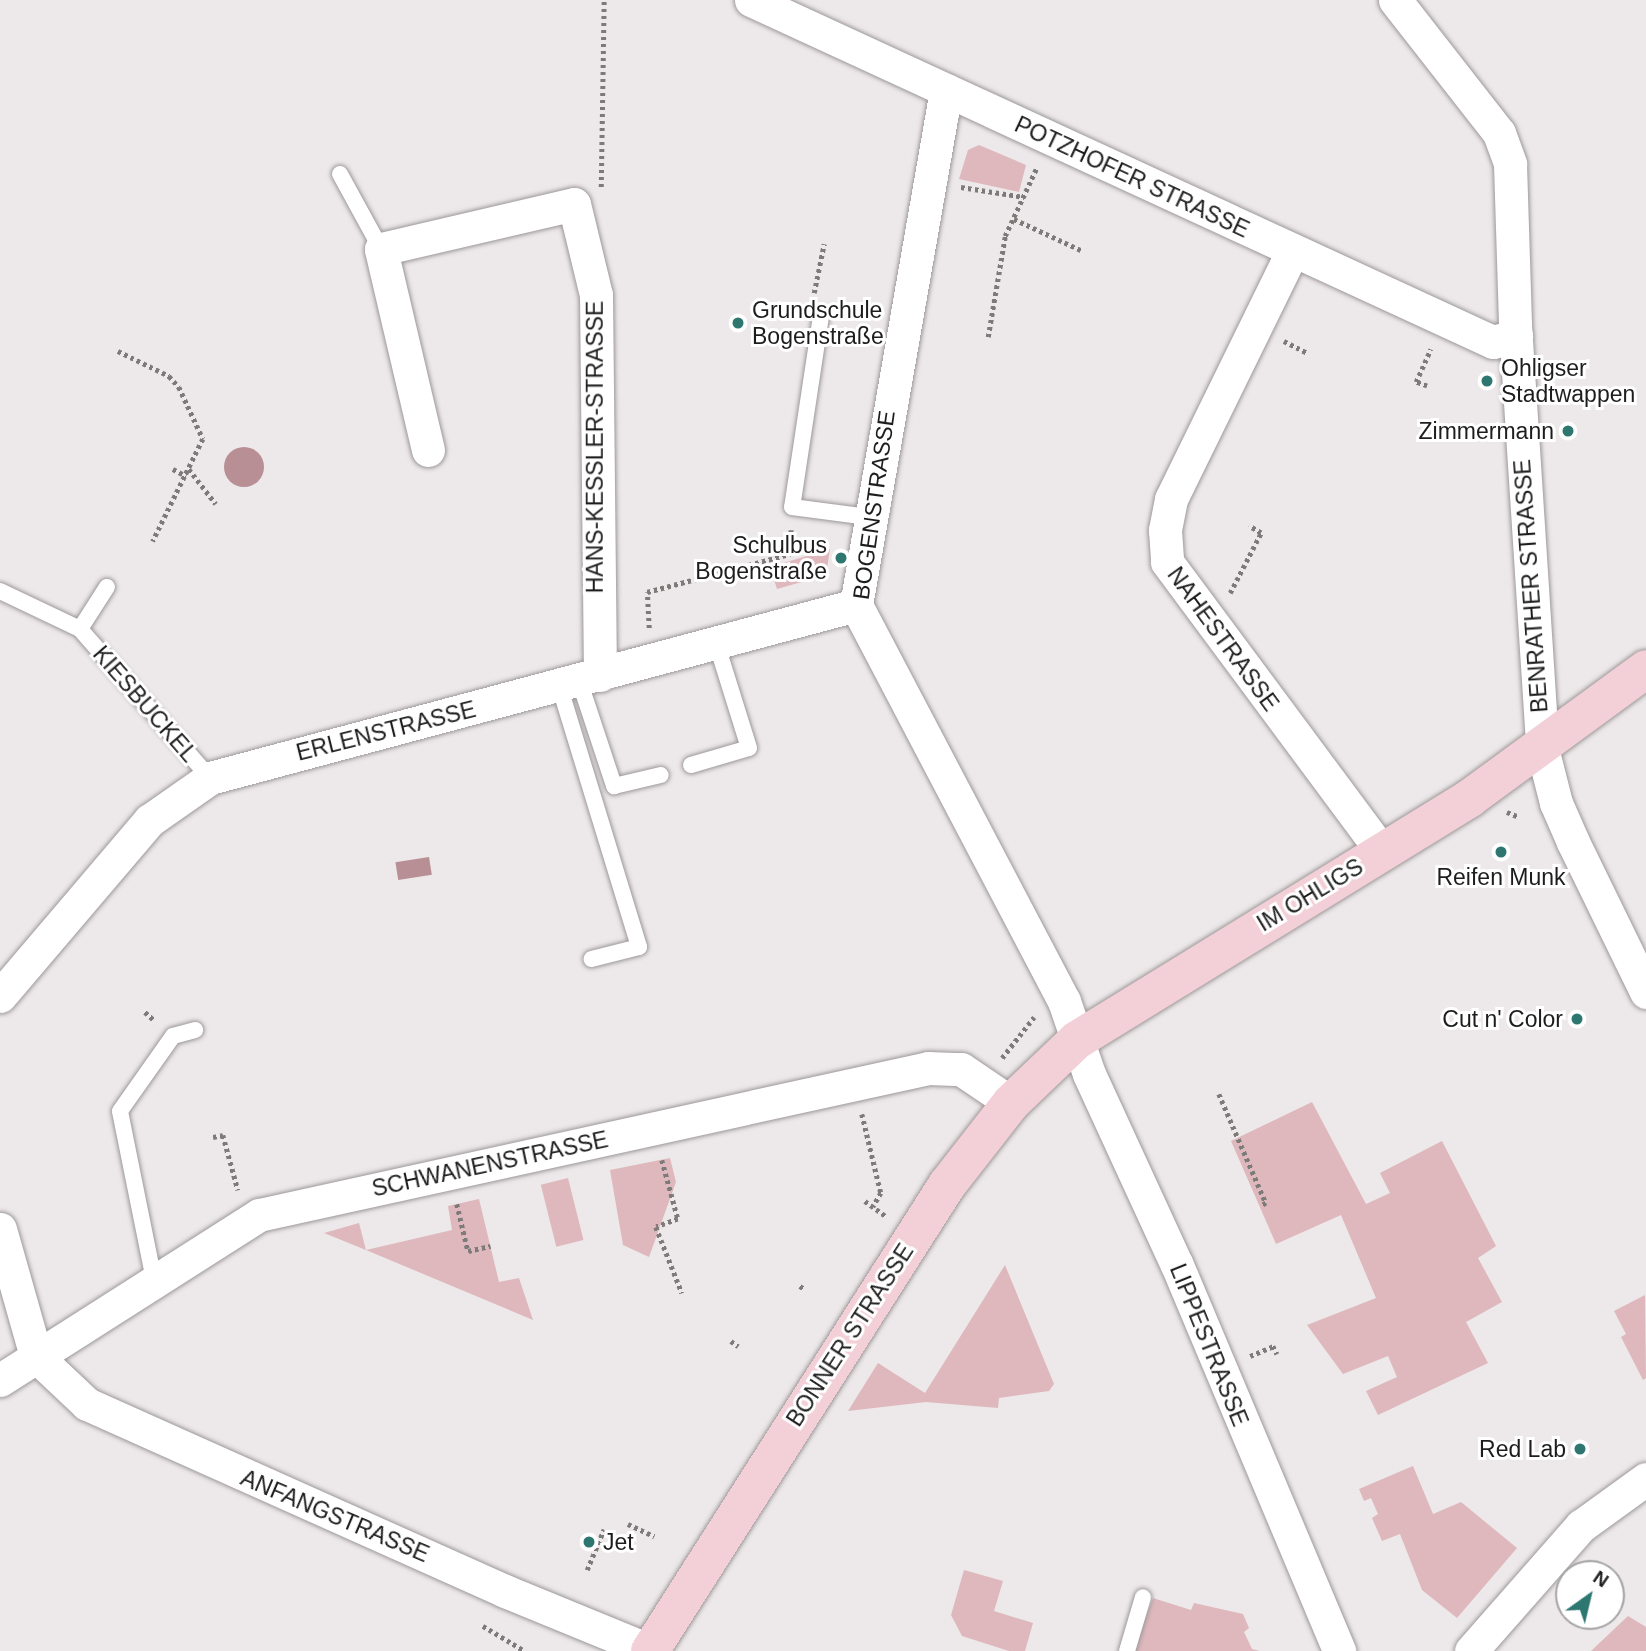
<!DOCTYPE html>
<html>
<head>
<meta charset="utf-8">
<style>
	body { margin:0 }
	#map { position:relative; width:1646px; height:1651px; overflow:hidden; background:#ede8e9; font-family:Helvetica,sans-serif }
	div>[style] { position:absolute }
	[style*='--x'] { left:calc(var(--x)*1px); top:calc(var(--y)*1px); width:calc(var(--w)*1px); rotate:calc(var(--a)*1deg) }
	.green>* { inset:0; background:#deb8bd; transform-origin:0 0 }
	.water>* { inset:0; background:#b88f95; transform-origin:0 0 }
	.round { border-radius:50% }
	.path>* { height:4.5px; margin-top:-2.25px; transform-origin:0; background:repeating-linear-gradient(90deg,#7d7a7a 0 3.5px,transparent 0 7px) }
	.roads { filter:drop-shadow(0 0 2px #9d9899) drop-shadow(0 0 2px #9d9899) }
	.lane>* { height:16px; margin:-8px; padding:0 8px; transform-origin:8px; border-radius:8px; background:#fff }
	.street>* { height:33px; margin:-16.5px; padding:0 16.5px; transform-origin:16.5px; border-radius:16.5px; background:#fff }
	.secondary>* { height:38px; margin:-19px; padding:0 19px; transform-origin:19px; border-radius:19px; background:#f3d0d8 }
	.dots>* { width:19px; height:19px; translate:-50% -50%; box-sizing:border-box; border:4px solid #fff; border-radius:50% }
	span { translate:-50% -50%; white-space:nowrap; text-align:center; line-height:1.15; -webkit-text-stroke:6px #fff; paint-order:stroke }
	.street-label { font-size:23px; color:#1e1d1d }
	.poi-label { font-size:23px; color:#1e1d1d }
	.left { translate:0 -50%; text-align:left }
	.right { translate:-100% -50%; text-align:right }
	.north { position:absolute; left:1555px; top:1560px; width:70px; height:70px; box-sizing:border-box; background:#fff; border:2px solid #a5a5a5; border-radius:50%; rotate:34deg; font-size:19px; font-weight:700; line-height:28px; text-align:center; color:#1e1d1d }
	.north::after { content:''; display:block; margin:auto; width:24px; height:32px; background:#2e7771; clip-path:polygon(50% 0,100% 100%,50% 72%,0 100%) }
</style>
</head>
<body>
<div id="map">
	<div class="green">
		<i style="clip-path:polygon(979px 145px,1026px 165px,1019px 192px,959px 179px,968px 150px)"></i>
		<i style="clip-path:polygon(830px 549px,826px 575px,777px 589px,770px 567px)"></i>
		<i style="clip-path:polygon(1312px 1102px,1366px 1204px,1390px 1193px,1380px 1173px,1442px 1141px,1496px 1246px,1478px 1258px,1502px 1302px,1466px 1322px,1488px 1363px,1378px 1415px,1366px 1391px,1397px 1377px,1388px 1356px,1343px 1374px,1307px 1325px,1376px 1298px,1341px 1215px,1276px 1244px,1231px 1141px)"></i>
		<i style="clip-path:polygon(670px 1158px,676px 1182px,649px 1257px,623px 1245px,610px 1170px)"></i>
		<i style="left:568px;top:1178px;width:64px;height:28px;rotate:76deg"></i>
		<i style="clip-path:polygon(479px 1199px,499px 1282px,519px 1278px,533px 1320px,366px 1250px,324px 1233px,359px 1223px,366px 1250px,452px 1230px,448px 1206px)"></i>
		<i style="clip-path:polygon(1005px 1265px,1054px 1384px,1049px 1391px,999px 1398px,998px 1408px,926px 1402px,848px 1411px,878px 1363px,925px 1393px)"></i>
		<i style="clip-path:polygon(1645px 1295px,1646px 1378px,1643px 1380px,1621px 1337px,1626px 1334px,1614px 1311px)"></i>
		<i style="clip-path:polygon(1413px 1466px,1433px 1514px,1461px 1502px,1517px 1548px,1457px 1618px,1422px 1590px,1400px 1534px,1382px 1541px,1372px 1518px,1378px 1514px,1371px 1498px,1364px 1501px,1359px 1489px)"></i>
		<i style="clip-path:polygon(964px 1570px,1003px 1581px,994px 1611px,1033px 1623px,1025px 1651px,1009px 1651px,962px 1636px,951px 1615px)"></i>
		<i style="clip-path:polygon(1153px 1598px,1191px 1610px,1194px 1603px,1243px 1614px,1249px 1628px,1244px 1632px,1252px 1649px,1260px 1651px,1134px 1651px)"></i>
		<i style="clip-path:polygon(1628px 1616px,1646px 1627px,1646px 1651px,1591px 1651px)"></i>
	</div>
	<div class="water">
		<i class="round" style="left:224px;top:447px;width:40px;height:40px"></i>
		<i style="left:429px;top:857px;width:18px;height:34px;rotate:81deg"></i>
	</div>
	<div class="path">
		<i style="--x:601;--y:187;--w:187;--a:-89.1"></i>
		<i style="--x:961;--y:187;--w:64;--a:9"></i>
		<i style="--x:1014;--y:219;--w:76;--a:24.9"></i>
		<i style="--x:814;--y:293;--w:50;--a:-78.5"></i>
		<i style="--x:988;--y:337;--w:102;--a:-80.4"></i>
		<i style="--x:1005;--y:236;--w:76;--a:-65.1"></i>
		<i style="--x:1284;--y:341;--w:27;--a:27"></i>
		<i style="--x:118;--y:351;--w:57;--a:26.1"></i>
		<i style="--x:169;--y:376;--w:15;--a:48"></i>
		<i style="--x:179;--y:387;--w:57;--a:65.2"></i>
		<i style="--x:203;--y:439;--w:114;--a:116.1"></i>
		<i style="--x:1427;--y:386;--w:12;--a:-160"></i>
		<i style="--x:1416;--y:382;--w:36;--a:-66"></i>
		<i style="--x:173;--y:469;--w:15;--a:28"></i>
		<i style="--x:189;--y:469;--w:44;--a:52.4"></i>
		<i style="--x:1230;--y:593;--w:68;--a:-62.7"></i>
		<i style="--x:1261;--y:533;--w:14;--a:-150"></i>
		<i style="--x:649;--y:628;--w:36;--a:-93"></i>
		<i style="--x:647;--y:592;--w:148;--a:-14.9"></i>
		<i style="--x:790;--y:554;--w:24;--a:-88"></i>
		<i style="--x:1507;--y:812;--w:11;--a:22"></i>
		<i style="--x:145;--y:1012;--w:13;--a:42"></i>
		<i style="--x:1002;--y:1058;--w:52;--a:-52"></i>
		<i style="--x:1219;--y:1094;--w:119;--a:66.7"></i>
		<i style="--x:1266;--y:1203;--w:4;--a:146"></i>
		<i style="--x:862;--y:1114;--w:81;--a:76.5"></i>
		<i style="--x:881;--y:1193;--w:16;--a:120"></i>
		<i style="--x:213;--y:1137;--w:10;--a:-11"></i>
		<i style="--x:223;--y:1135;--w:57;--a:74.7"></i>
		<i style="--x:662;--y:1160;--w:61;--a:74.8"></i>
		<i style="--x:678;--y:1219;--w:23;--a:160"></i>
		<i style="--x:656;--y:1227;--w:71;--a:68.5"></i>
		<i style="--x:865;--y:1201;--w:26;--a:36"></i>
		<i style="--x:457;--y:1204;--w:48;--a:76.8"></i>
		<i style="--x:468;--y:1251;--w:23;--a:-13"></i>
		<i style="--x:800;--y:1286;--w:4;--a:34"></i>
		<i style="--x:731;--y:1341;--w:9;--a:36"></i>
		<i style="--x:1250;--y:1356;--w:25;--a:-23"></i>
		<i style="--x:1273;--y:1346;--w:9;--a:63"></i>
		<i style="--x:628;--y:1524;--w:29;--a:25"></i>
		<i style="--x:587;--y:1570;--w:44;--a:-67.5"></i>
		<i style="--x:483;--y:1626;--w:49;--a:30.8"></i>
	</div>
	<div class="roads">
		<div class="lane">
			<i style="--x:340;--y:174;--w:85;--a:61.3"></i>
			<i style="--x:821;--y:316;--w:193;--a:98.6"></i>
			<i style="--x:792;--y:507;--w:77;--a:7.5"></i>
			<i style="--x:0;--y:591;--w:89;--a:25.4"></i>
			<i style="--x:80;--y:629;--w:50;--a:-57.3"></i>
			<i style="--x:80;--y:629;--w:198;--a:48.9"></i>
			<i style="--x:579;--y:680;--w:112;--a:71.7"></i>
			<i style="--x:614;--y:786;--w:48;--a:-13.2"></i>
			<i style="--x:559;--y:685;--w:274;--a:73"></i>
			<i style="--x:639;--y:947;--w:49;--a:165.7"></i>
			<i style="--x:691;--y:765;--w:60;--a:-16.3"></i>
			<i style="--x:749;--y:748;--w:111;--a:-107.3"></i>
			<i style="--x:154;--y:1280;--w:172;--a:-101.4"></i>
			<i style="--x:120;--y:1111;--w:92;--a:-54.8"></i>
			<i style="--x:173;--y:1036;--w:23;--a:-15"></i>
			<i style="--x:1127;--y:1651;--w:56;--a:-73.5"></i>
		</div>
		<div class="street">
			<i style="--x:751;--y:0;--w:817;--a:24.75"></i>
			<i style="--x:1493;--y:342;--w:24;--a:-15"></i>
			<i style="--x:1395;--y:0;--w:169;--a:52"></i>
			<i style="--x:1499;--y:133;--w:33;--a:70"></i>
			<i style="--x:1510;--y:164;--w:161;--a:88.2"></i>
			<i style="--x:1515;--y:325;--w:424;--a:86.3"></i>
			<i style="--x:1542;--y:748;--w:57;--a:75.7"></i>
			<i style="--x:1556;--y:803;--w:43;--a:66.4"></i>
			<i style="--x:1573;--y:842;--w:167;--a:64"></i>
			<i style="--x:946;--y:90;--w:523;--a:99.91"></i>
			<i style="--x:856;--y:605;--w:447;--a:62.3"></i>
			<i style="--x:1064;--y:1001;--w:77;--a:71.1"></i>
			<i style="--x:1089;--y:1074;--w:210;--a:65.3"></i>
			<i style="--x:1177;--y:1265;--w:419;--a:67.2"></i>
			<i style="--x:1292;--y:252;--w:275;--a:116.1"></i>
			<i style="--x:1171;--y:499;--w:32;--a:101"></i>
			<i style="--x:1165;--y:530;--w:32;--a:86"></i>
			<i style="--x:1167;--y:562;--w:361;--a:53.4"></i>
			<i style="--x:428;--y:450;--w:206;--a:-103.2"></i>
			<i style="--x:381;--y:249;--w:198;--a:-13.1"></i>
			<i style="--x:574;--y:204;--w:94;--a:76.4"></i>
			<i style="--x:596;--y:295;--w:380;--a:89.4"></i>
			<i style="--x:0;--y:996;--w:231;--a:-49.6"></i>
			<i style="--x:150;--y:820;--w:73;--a:-35"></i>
			<i style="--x:210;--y:778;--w:669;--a:-14.99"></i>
			<i style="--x:0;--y:1229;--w:132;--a:74.2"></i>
			<i style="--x:36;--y:1356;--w:70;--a:43.3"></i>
			<i style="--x:87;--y:1404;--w:458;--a:24.1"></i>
			<i style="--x:505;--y:1591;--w:158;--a:22.3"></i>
			<i style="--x:0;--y:1380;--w:307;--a:-32.5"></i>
			<i style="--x:259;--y:1215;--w:685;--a:-12.39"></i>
			<i style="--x:928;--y:1068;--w:33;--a:2"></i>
			<i style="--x:961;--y:1069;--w:60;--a:34.2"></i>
			<i style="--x:1471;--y:1651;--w:167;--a:-48.7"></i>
			<i style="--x:1581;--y:1526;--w:80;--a:-35.9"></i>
		</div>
		<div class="secondary">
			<i style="--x:650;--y:1651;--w:553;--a:-57.49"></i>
			<i style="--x:947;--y:1185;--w:104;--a:-52"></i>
			<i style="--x:1011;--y:1103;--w:91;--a:-43.7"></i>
			<i style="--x:1077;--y:1040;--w:462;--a:-31.6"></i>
			<i style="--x:1470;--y:798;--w:218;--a:-36.2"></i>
		</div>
	</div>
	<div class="dots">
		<i style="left:738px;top:323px;background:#2e7771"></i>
		<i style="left:1487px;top:381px;background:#2e7771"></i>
		<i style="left:1568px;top:431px;background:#2e7771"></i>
		<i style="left:841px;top:558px;background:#2e7771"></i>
		<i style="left:1501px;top:852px;background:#2e7771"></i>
		<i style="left:1577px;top:1019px;background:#2e7771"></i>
		<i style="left:1580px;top:1449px;background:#2e7771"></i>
		<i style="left:589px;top:1542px;background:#2e7771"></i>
	</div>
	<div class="street-label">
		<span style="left:1132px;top:177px;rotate:25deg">POTZHOFER STRASSE</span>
		<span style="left:595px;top:447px;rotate:-90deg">HANS-KESSLER-STRASSE</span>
		<span style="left:874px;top:505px;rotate:-82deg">BOGENSTRASSE</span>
		<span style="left:1531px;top:586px;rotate:-94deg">BENRATHER STRASSE</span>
		<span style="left:1223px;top:639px;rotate:54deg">NAHESTRASSE</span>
		<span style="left:145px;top:704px;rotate:49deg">KIESBUCKEL</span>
		<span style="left:386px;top:731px;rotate:-14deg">ERLENSTRASSE</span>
		<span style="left:1310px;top:895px;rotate:-31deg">IM OHLIGS</span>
		<span style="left:490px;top:1164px;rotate:-12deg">SCHWANENSTRASSE</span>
		<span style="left:850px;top:1335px;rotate:-57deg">BONNER STRASSE</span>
		<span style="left:1209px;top:1345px;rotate:68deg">LIPPESTRASSE</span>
		<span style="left:335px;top:1516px;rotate:23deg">ANFANGSTRASSE</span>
	</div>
	<div class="poi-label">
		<span class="left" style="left:752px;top:323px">Grundschule<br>Bogenstraße</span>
		<span class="left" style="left:1501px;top:381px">Ohligser<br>Stadtwappen</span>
		<span class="right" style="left:1554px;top:431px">Zimmermann</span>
		<span class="right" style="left:827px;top:558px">Schulbus<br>Bogenstraße</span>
		<span style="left:1501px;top:877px">Reifen Munk</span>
		<span class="right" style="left:1563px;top:1019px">Cut n' Color</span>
		<span class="right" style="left:1566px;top:1449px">Red Lab</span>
		<span class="left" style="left:603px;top:1542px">Jet</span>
	</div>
	<div class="north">N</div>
</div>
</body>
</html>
